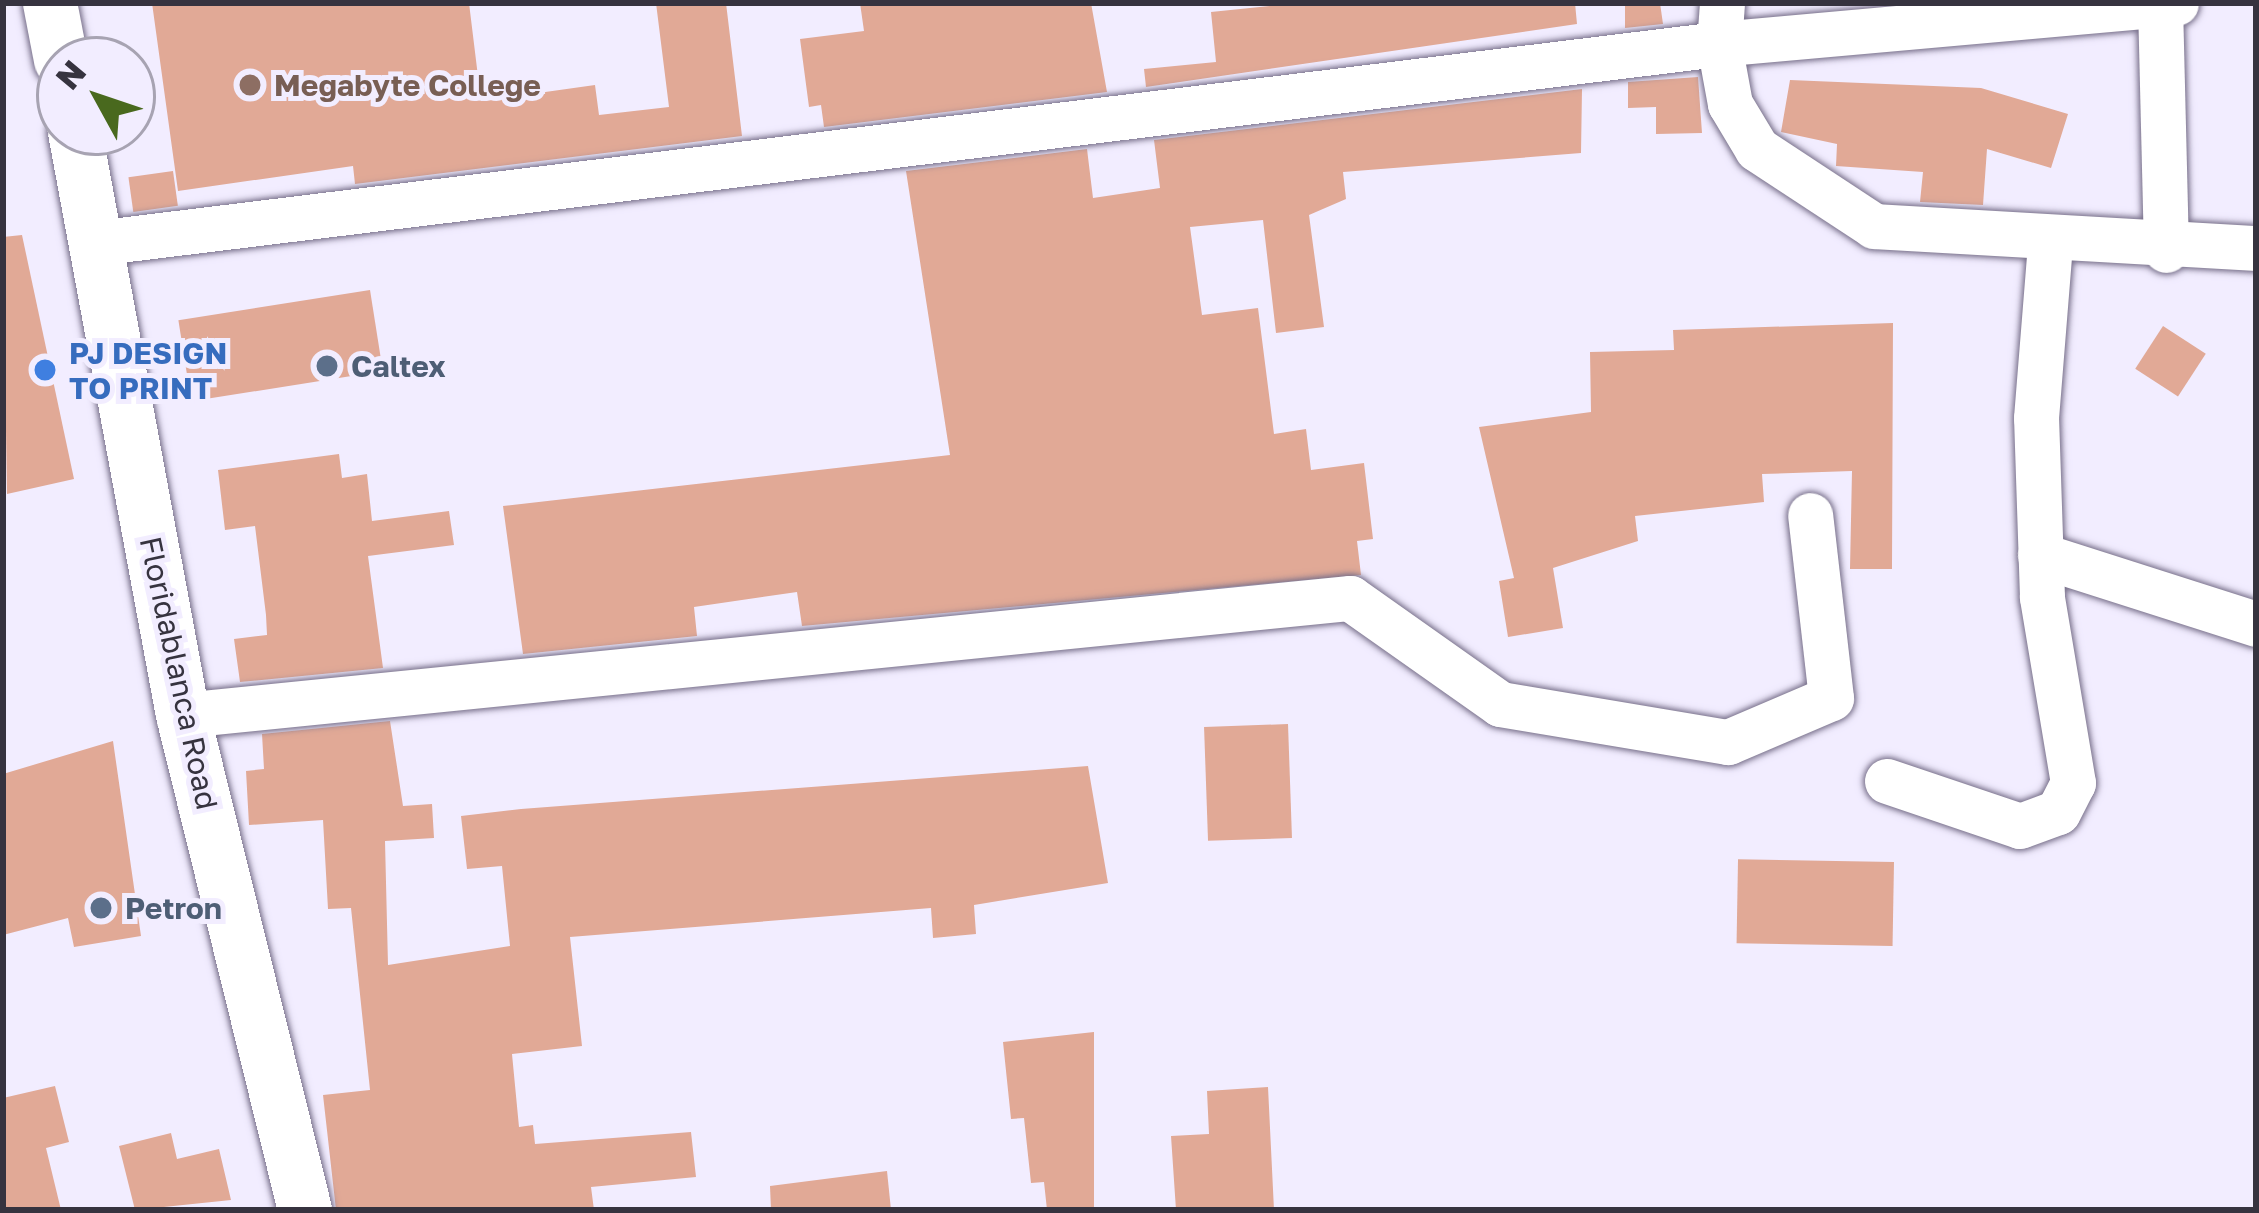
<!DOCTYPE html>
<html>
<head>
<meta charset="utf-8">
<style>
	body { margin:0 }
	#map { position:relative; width:2259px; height:1213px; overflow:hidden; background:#f2edff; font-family:"Golos Text",sans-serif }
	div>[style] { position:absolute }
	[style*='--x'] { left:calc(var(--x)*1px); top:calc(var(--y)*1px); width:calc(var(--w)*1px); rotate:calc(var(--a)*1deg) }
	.building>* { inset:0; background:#e1a996; transform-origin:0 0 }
	.roads { filter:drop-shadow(0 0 3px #776f8a) drop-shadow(0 0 3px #776f8a) }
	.minor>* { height:45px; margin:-22.5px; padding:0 22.5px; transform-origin:22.5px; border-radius:22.5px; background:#fff }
	.major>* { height:54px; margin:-27px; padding:0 27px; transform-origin:27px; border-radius:27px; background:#fff }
	.dots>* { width:33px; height:33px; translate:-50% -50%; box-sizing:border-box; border:6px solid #f2edff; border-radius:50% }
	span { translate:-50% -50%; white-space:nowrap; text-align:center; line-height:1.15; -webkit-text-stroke:10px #f2edff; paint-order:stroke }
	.education-label { font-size:30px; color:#785e54; font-weight:700 }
	.left { translate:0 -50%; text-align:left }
	.shop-label { font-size:30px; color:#366cbe; font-weight:700 }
	.service-label { font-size:30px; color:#4e5e75; font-weight:700 }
	.street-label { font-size:30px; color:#36333f }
	.frame { position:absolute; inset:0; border:6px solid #36333f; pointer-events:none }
	.north { position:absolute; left:36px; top:36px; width:120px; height:120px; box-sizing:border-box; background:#f2edff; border:3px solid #a7a3b2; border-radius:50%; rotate:310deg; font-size:33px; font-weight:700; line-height:48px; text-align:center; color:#36333f }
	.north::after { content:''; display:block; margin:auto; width:42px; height:54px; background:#49691e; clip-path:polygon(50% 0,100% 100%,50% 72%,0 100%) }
</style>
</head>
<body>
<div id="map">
	<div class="building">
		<i style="clip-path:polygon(152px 3px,469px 3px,481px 101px,595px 85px,599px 115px,669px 107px,656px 3px,726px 3px,742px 136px,355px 184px,353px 166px,178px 191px)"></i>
		<i style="clip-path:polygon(860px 3px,1091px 3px,1107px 92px,824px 127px,821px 105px,809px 107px,800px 39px,864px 31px)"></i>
		<i style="clip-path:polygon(1300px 3px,1575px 3px,1577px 24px,1146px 87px,1144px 69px,1216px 62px,1211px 12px)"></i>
		<i style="clip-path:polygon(1625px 3px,1660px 3px,1663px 24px,1625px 28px)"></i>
		<i style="clip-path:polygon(1698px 77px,1702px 133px,1656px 134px,1656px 107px,1628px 108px,1628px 82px)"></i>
		<i style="clip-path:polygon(1790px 80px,1981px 88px,2068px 114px,2051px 168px,1987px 149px,1983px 205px,1920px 202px,1923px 172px,1836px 166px,1837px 144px,1781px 132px)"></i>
		<i style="clip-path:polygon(1582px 89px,1581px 153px,1343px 172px,1346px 199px,1309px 215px,1324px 327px,1276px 333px,1263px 220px,1190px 227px,1202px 315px,1258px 308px,1274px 434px,1306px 429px,1311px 470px,1364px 463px,1373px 539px,1357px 541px,1361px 575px,802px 626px,797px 592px,694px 607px,697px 636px,523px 654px,503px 506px,950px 455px,906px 171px,1087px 149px,1093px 198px,1160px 188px,1154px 140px)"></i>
		<i style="left:173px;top:171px;width:35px;height:45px;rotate:82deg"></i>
		<i style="clip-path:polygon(22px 235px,74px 479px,7px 494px,3px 237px)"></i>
		<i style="left:370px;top:290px;width:82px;height:194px;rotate:81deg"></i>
		<i style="clip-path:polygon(1893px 323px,1892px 569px,1850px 569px,1852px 471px,1762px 474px,1764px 502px,1635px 516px,1638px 541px,1553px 568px,1563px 628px,1508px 637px,1499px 581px,1514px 578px,1479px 427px,1591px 412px,1590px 352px,1674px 350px,1673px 330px)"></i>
		<i style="left:2163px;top:326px;width:51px;height:51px;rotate:33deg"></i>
		<i style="clip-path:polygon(339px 454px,342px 478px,367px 474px,372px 521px,449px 511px,454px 545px,368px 556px,383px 668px,240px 682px,234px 639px,267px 635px,266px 615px,255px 526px,225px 530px,218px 470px)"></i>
		<i style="clip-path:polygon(390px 721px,403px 806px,432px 804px,434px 838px,385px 841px,388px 965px,510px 946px,502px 866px,467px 869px,461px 816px,521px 809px,1088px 766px,1108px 883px,974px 905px,976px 934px,933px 938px,931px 908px,570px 937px,582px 1046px,512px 1054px,519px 1127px,533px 1125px,535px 1144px,691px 1132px,696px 1177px,591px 1187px,594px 1210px,336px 1210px,323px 1095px,370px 1090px,351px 908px,328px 909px,323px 820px,249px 825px,246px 771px,264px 769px,262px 734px)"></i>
		<i style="left:1288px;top:724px;width:114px;height:84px;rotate:88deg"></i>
		<i style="clip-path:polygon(113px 741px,141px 936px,74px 947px,68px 918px,3px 935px,3px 774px)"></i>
		<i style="left:1894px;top:862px;width:84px;height:156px;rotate:91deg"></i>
		<i style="clip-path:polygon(1094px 1032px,1094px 1210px,1047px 1210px,1044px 1182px,1031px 1183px,1024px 1118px,1011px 1119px,1003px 1042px)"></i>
		<i style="clip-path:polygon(55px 1086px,69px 1142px,46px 1148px,61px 1210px,3px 1210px,3px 1098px)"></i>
		<i style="clip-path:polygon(1268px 1087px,1274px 1210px,1176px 1210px,1171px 1136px,1209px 1134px,1207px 1091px)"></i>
		<i style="clip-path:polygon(171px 1133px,177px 1159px,219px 1149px,231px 1200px,135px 1210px,119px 1146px)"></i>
		<i style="clip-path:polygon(887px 1171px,891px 1210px,771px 1210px,770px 1186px)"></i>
	</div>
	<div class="roads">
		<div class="minor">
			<i style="--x:2176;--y:3;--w:459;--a:174.9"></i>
			<i style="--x:1719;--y:44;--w:61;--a:79.6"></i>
			<i style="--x:1730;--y:104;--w:52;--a:59"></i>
			<i style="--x:1757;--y:149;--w:140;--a:33.3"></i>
			<i style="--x:1874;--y:226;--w:383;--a:3.3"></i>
			<i style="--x:2160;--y:4;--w:246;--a:88.6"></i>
			<i style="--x:95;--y:243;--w:1636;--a:-6.99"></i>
			<i style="--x:1719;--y:44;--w:41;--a:-85.8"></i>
			<i style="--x:2040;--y:555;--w:227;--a:17.7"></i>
			<i style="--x:183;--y:715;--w:1173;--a:-5.73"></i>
			<i style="--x:1350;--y:598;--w:184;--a:35.2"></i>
			<i style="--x:1500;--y:704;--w:231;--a:9.5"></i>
			<i style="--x:1728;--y:742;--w:112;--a:-23.1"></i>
			<i style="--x:1831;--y:698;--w:184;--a:-96.5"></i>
			<i style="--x:1887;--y:781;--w:140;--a:18.7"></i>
			<i style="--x:2020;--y:826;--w:40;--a:-20.2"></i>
			<i style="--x:2058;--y:812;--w:33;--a:-63"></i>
			<i style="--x:2073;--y:783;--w:189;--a:-99.5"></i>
			<i style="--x:2042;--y:597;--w:179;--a:-91.9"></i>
			<i style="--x:2036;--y:418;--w:175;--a:-85.4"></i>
		</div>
		<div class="major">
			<i style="--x:50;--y:3;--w:58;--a:79.1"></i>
			<i style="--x:75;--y:132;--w:593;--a:79.51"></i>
			<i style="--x:183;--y:715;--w:510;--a:76.15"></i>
		</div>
	</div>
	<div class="dots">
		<i style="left:250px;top:85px;background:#8d6e63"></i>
		<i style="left:327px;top:366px;background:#5c6f8a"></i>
		<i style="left:45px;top:370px;background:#3f7fe0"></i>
		<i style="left:101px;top:908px;background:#5c6f8a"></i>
	</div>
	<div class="education-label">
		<span class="left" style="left:274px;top:85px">Megabyte College</span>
	</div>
	<div class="shop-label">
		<span class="left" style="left:69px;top:370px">PJ DESIGN<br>TO PRINT</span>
	</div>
	<div class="service-label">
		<span class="left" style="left:351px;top:366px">Caltex</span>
		<span class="left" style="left:125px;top:908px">Petron</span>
	</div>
	<div class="street-label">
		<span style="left:179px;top:673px;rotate:78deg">Floridablanca Road</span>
	</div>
	<div class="frame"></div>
	<div class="north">N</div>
</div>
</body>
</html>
